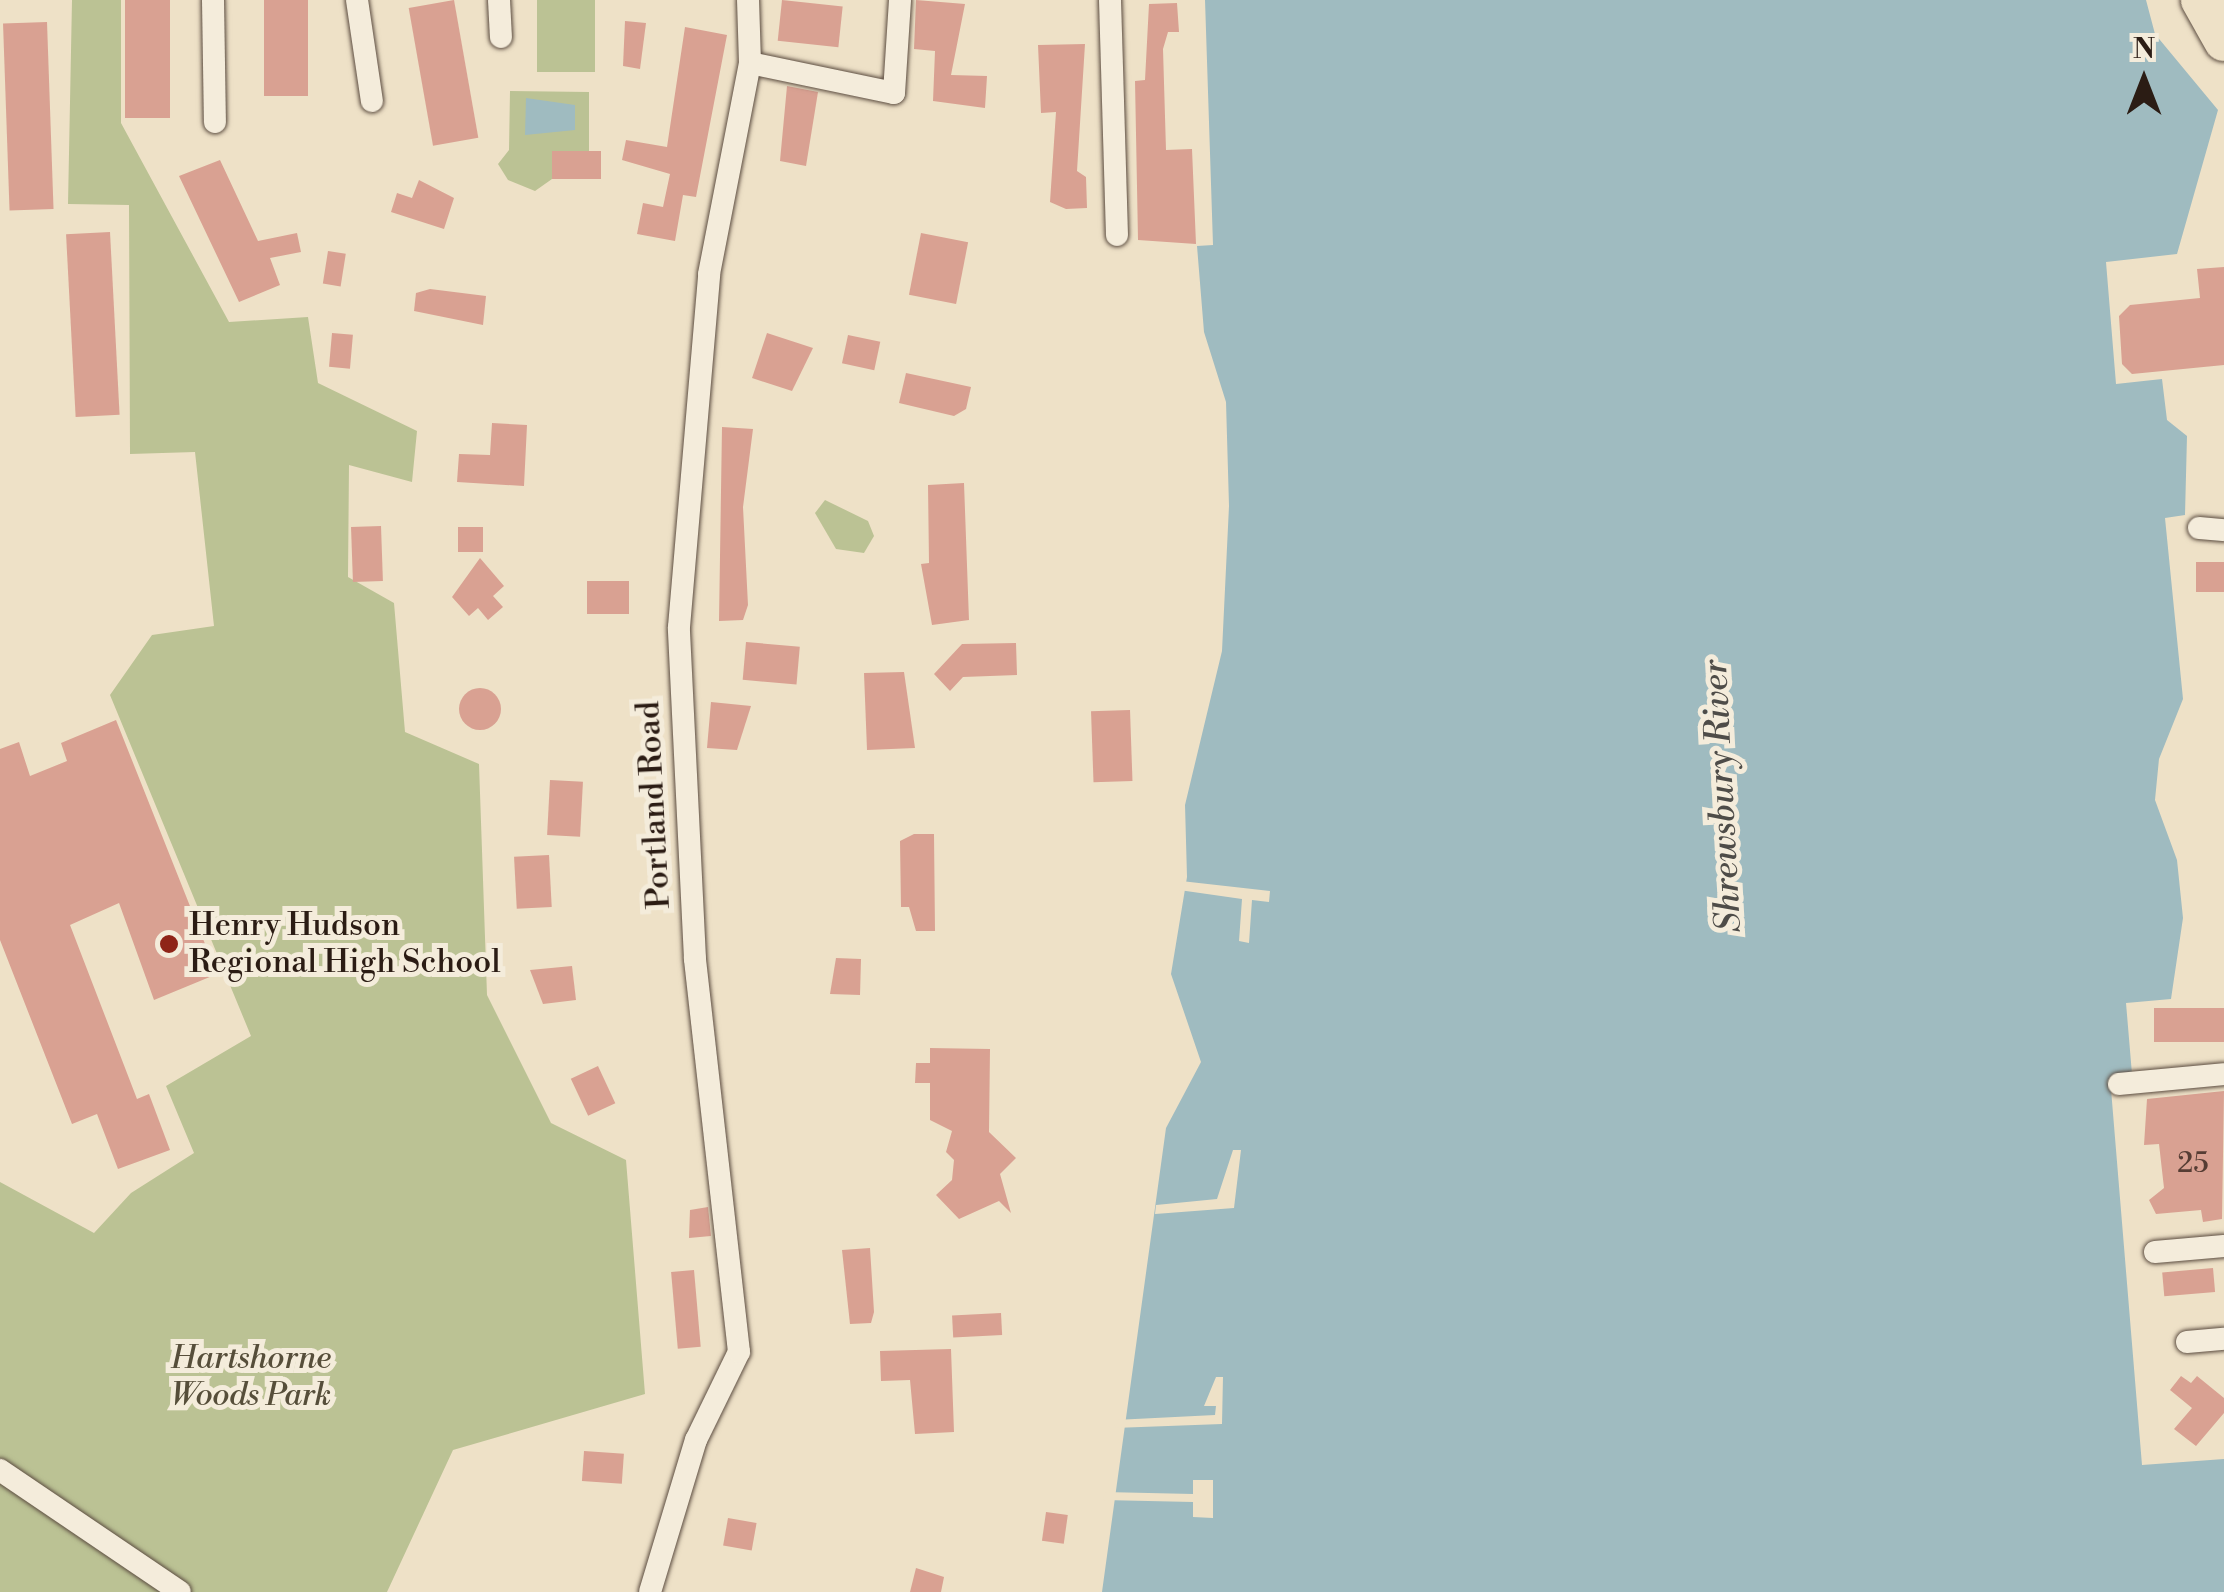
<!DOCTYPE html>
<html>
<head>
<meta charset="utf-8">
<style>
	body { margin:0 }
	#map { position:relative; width:2224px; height:1592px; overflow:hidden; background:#eee1c7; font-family:"Libre Bodoni",serif }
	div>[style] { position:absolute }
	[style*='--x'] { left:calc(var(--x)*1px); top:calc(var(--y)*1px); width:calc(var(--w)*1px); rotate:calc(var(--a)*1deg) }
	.green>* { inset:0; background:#bbc294; transform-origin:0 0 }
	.water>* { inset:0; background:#9fbbc0 }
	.pier>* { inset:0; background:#eee1c7 }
	.building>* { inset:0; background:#d9a192; transform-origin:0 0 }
	.round { border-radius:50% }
	.roads { filter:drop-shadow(0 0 2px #5c4d41) drop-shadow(0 0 2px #5c4d41) }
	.street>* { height:22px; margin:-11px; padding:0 11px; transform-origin:11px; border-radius:11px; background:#f4ecdb }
	.highway>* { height:40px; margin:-20px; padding:0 20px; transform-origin:20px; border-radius:20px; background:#eee1c7 }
	.dots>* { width:28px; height:28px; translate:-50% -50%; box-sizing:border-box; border:5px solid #f4ecdb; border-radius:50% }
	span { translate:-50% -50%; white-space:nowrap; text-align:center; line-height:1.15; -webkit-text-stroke:10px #f4ecdb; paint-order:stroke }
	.number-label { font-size:28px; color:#563d34 }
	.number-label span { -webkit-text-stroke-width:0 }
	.street-label { font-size:32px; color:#2b1c14 }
	.poi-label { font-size:32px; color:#2b1c14 }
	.left { translate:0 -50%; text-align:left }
	.park-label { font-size:32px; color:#564e3a; font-style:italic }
	.water-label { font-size:35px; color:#4e4c48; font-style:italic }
	.north { position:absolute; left:2094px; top:30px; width:100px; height:100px; -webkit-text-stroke:8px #f4ecdb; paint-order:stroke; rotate:0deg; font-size:28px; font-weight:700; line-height:40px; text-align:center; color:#2b1c14 }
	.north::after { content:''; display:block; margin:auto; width:35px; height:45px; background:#2b1c14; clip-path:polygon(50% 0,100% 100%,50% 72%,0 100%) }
</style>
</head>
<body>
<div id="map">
	<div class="green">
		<i style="clip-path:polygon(72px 0,121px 0,121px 123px,229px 322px,308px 317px,318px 383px,417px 431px,412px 482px,349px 465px,348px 577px,394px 603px,405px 732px,479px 764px,487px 995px,551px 1123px,626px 1160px,645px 1394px,453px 1450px,387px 1592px,0 1592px,0 1182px,94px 1233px,131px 1193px,194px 1153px,166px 1086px,251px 1036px,110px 695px,152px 635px,214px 626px,195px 452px,130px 454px,129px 205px,68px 204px)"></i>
		<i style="left:537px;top:0;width:58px;height:72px"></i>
		<i style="clip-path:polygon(510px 91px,589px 92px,589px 151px,601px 151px,601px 179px,552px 179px,535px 191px,508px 180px,498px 164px,509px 150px)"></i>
		<i style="clip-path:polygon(825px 500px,868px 521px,874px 536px,864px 553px,836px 549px,815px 513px)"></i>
	</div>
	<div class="water">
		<i style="clip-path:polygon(1205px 0,2146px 0,2155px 34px,2218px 110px,2177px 254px,2106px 262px,2116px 384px,2162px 379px,2167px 420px,2187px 436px,2185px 515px,2165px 518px,2183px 699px,2159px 759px,2155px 800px,2177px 860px,2183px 918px,2171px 999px,2126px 1003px,2132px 1074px,2110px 1077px,2142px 1465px,2224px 1459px,2224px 1592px,1102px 1592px,1166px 1128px,1201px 1062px,1171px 974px,1187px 877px,1185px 805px,1222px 651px,1229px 506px,1226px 402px,1204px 332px,1197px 246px,1213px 245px)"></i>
		<i style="clip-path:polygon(526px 98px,575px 105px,575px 130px,525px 135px)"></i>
	</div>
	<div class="pier">
		<i style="clip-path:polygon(1181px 881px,1270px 891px,1269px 902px,1252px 900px,1249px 943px,1239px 941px,1242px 899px,1179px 890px)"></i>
		<i style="clip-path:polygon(1233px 1150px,1241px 1150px,1234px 1208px,1155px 1214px,1156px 1205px,1217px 1199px)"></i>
		<i style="clip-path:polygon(1216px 1377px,1223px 1377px,1222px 1424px,1114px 1428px,1115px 1420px,1215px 1415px,1216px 1406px,1204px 1406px)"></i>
		<i style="clip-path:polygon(1193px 1480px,1213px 1480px,1213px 1518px,1193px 1517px,1193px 1502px,1103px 1500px,1104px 1492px,1193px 1494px)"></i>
	</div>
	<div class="building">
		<i style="left:125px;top:0;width:45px;height:118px"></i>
		<i style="left:264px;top:0;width:44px;height:96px"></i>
		<i style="left:454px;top:0;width:140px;height:46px;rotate:80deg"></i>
		<i style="left:782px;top:0;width:61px;height:41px;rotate:6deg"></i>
		<i style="clip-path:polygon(916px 0,965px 4px,951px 75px,987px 76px,985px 108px,933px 101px,935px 51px,914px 49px)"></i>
		<i style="clip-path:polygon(1177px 3px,1179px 32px,1168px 32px,1163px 49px,1166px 150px,1192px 149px,1196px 244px,1138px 240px,1135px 81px,1145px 80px,1149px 4px)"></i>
		<i style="clip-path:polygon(625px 21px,646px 23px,640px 69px,623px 66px)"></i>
		<i style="left:47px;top:22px;width:187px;height:44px;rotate:88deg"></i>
		<i style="clip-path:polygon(685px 27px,727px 35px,696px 197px,683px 195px,675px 241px,637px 234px,643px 203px,663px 207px,670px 174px,622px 160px,626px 140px,667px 147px)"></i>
		<i style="clip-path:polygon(1085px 44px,1077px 171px,1086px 177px,1087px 208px,1066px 209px,1050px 202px,1056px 112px,1041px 113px,1038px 45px)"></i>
		<i style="clip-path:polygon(787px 86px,818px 92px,806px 166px,780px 161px)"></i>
		<i style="left:552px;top:151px;width:49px;height:28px"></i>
		<i style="clip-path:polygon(220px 160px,258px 241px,297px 233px,301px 252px,270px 258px,280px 285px,239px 302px,179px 176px)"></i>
		<i style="clip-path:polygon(419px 180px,454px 198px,444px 229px,391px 212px,397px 193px,412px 198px)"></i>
		<i style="left:110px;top:232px;width:183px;height:44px;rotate:87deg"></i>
		<i style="left:921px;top:233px;width:48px;height:63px;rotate:11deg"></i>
		<i style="left:328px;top:251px;width:18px;height:33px;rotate:9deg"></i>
		<i style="clip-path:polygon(2224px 267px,2224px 365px,2132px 374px,2122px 364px,2119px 316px,2130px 305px,2200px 298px,2197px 269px)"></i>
		<i style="clip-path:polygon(430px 289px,486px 296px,483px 325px,414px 311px,416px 293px)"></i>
		<i style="left:332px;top:333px;width:21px;height:34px;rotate:5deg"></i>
		<i style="clip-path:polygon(767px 333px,813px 348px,792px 391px,752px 378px)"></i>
		<i style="left:848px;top:335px;width:33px;height:29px;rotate:12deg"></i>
		<i style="clip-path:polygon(906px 373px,971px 387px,966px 409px,954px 416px,899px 403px)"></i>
		<i style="clip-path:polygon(492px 423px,527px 425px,524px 486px,457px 482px,459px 454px,490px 455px)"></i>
		<i style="clip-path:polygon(722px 427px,753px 429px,743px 507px,748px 605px,743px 620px,719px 621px)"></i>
		<i style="clip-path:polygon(964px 483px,969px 620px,932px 625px,921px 564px,929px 563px,928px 485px)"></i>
		<i style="left:381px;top:526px;width:55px;height:30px;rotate:88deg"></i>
		<i style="left:458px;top:527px;width:25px;height:25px"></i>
		<i style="clip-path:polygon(480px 558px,504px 586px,493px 596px,503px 607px,488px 620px,478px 608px,469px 616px,452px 597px)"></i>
		<i style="left:2224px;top:562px;width:30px;height:28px;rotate:90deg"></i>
		<i style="left:587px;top:581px;width:42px;height:33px"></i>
		<i style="left:746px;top:642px;width:54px;height:38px;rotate:5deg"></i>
		<i style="clip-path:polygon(1016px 643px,1017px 675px,963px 677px,950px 691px,934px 674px,962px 644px)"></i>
		<i style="clip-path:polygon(904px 672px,915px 748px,867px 750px,864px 673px)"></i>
		<i class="round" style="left:459px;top:688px;width:42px;height:42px"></i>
		<i style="clip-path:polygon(711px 702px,751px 706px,737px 750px,707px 748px)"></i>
		<i style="left:1130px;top:710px;width:71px;height:39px;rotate:88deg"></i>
		<i style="clip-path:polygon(116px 720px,217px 974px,154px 1000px,119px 903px,70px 925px,137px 1099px,149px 1094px,170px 1150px,118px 1169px,97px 1114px,72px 1124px,0 940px,0 749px,19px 742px,30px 776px,67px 761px,61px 743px)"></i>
		<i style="left:550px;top:780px;width:33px;height:55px;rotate:3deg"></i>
		<i style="clip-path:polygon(914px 834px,934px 834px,935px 931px,916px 931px,909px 907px,901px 907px,900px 841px)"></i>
		<i style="left:549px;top:855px;width:52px;height:35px;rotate:87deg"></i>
		<i style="clip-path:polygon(836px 958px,861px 959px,860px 995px,830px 994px)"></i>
		<i style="clip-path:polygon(572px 966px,576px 1000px,543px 1004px,530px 970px)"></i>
		<i style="left:2224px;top:1008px;width:34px;height:70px;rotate:90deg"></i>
		<i style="clip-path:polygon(930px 1048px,990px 1049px,989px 1132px,1016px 1158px,1000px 1174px,1011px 1213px,999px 1201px,959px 1219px,936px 1195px,952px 1180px,954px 1160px,946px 1152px,952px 1131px,930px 1120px,930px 1083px,915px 1083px,916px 1063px,930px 1063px)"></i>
		<i style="left:598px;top:1066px;width:41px;height:30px;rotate:65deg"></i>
		<i style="clip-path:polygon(2224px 1091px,2222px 1219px,2203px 1222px,2201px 1210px,2156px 1214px,2149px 1200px,2164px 1188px,2159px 1144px,2144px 1145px,2147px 1099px)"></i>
		<i style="clip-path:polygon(708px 1207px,711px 1236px,689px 1238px,690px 1210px)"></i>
		<i style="clip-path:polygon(870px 1248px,874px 1312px,871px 1323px,850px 1324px,842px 1250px)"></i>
		<i style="left:2213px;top:1268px;width:24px;height:51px;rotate:85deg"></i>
		<i style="left:694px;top:1270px;width:77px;height:23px;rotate:85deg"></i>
		<i style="left:1001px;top:1313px;width:22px;height:49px;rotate:87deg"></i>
		<i style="clip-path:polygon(951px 1349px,954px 1432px,915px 1434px,910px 1380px,881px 1381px,880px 1351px)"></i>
		<i style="clip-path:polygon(2181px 1376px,2191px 1383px,2197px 1376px,2224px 1398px,2224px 1413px,2196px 1446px,2174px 1429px,2192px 1408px,2170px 1390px)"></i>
		<i style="left:584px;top:1451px;width:40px;height:30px;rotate:4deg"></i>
		<i style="left:1046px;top:1512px;width:22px;height:29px;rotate:8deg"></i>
		<i style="left:728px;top:1518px;width:29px;height:28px;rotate:10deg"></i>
		<i style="clip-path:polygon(916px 1568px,944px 1577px,941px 1592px,910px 1592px)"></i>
	</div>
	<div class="roads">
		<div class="street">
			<i style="--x:213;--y:0;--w:122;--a:89.1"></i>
			<i style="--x:357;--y:0;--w:102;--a:81.6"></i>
			<i style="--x:499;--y:0;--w:37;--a:87"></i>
			<i style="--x:1110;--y:0;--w:235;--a:88.3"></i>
			<i style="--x:750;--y:63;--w:147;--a:11.8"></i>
			<i style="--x:894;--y:93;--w:93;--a:-86.3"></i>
			<i style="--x:2199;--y:528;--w:25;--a:5"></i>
			<i style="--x:2119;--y:1084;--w:105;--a:-5.4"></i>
			<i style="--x:2155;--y:1252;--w:69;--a:-5"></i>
			<i style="--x:2187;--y:1342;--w:37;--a:-5"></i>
			<i style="--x:0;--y:1470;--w:217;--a:34.1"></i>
			<i style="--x:650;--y:1592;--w:159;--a:-73.2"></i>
			<i style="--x:696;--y:1440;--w:98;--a:-64"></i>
			<i style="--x:739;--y:1352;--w:395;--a:-96.4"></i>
			<i style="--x:695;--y:959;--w:332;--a:-92.8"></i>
			<i style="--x:679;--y:627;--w:354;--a:-85.1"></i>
			<i style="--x:709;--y:274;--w:215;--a:-79"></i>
			<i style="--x:750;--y:63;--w:63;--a:-91.8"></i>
		</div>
		<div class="highway">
			<i style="--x:2201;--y:0;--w:47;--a:60.7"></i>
		</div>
	</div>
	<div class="dots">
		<i style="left:169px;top:944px;background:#8f2418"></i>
	</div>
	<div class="number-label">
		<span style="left:2193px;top:1164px">25</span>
	</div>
	<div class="street-label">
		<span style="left:654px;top:805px;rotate:-93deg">Portland Road</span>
	</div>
	<div class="poi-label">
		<span class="left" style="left:189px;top:944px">Henry Hudson<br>Regional High School</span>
	</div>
	<div class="park-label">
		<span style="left:251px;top:1377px">Hartshorne<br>Woods Park</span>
	</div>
	<div class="water-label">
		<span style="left:1723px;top:796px;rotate:-93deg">Shrewsbury River</span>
	</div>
	<div class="north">N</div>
</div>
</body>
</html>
